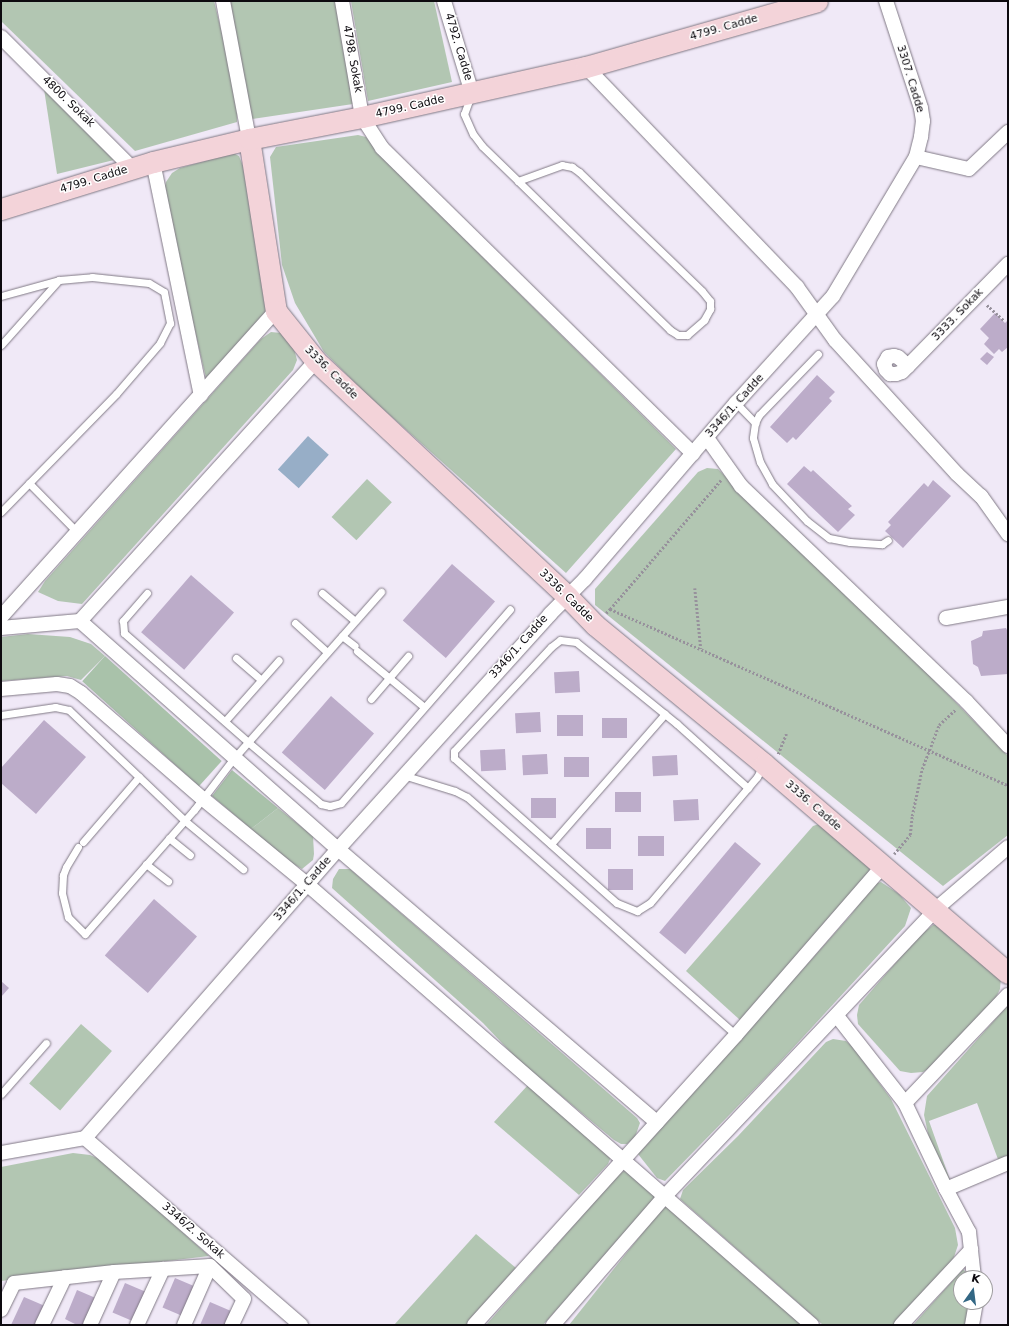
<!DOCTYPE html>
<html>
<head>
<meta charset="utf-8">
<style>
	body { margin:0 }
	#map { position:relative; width:1009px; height:1326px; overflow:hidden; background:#f0e9f7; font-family:"DejaVu Sans",sans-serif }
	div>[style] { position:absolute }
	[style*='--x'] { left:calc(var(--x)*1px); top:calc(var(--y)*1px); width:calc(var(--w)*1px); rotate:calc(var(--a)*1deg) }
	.green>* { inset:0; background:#b2c6b2; transform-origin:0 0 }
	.forest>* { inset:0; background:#a9c2aa; transform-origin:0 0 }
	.water>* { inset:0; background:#97aec7; transform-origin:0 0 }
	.building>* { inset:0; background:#bcacc9; transform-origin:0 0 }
	.path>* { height:2.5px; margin-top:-1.25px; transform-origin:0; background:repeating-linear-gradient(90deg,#97919c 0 2px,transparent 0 4px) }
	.roads { filter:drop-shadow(0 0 1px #807985) drop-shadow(0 0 1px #807985) }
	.lane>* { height:7px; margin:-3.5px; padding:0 3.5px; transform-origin:3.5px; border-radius:3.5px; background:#fff }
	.street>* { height:14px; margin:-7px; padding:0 7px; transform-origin:7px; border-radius:7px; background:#fff }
	.secondary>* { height:21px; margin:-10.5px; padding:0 10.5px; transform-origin:10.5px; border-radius:10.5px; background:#f3d3d9 }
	span { translate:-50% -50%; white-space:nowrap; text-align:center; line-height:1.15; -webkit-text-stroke:3px #fff; paint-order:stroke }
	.street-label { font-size:11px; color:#0d0a0f }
	.frame { position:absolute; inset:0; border:2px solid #0d0a0f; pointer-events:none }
	.north { position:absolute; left:953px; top:1270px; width:40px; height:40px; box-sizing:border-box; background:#fff; border:1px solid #9e9d9f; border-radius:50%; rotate:14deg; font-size:11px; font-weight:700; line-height:16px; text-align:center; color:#0d0a0f }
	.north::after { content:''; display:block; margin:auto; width:14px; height:18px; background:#336784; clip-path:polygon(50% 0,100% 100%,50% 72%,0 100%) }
</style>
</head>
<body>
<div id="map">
	<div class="green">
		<i style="clip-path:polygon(1px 1px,214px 1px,237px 94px,237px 122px,135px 151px,1px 21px)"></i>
		<i style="clip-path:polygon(229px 1px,336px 1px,353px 104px,252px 119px)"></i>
		<i style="clip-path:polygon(351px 1px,434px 1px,452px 82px,368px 101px)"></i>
		<i style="clip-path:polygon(44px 89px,114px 160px,57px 174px)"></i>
		<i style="clip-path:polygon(358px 135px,366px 137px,379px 154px,676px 449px,566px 573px,364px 392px,324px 352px,295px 303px,282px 265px,270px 157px,276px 147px)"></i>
		<i style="clip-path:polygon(233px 153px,239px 156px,243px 166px,269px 303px,267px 312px,206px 378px,163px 195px,166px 182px,172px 173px,180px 168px)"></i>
		<i style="clip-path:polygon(271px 332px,281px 333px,294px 349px,297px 360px,293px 370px,82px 604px,58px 601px,38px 592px,45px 581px,261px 339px)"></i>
		<i style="clip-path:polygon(707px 468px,718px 469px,932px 678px,1008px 756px,1008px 835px,943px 886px,595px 605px,595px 589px,698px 472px)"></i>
		<i style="left:367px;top:479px;width:34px;height:52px;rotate:43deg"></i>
		<i style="clip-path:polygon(28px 634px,70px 637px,91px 644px,105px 656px,81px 680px,67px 676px,1px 681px,1px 637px)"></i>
		<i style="clip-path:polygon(278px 808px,313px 836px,314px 854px,313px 860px,302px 869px,285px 859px,251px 829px)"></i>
		<i style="clip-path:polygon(819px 824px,870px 867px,869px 872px,740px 1020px,686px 971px,813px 826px)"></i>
		<i style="clip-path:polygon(339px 869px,350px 869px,637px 1118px,640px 1123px,635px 1137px,627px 1144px,621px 1144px,614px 1140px,517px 1059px,483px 1023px,332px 888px,333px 879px)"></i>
		<i style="clip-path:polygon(881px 882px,899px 894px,911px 908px,905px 926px,770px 1073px,665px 1181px,657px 1178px,638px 1154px,850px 916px,874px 884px)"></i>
		<i style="clip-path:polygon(933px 925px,939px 925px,1001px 977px,1000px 989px,994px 1002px,935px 1065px,923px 1072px,911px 1073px,900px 1071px,858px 1024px,857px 1015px,859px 1005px,919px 936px)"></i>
		<i style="clip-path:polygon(1008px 1005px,1008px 1158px,999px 1162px,977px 1103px,929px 1121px,950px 1180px,947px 1182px,929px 1138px,924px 1115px,927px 1096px)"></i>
		<i style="left:81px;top:1024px;width:41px;height:79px;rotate:41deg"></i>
		<i style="clip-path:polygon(833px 1039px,846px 1041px,853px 1047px,891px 1099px,955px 1228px,958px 1245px,954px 1257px,947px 1267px,895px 1325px,823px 1325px,680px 1199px,683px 1190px,738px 1136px,826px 1042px)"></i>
		<i style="clip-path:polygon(528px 1085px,611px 1157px,608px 1164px,579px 1195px,494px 1122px)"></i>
		<i style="clip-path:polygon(73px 1153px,90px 1155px,104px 1161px,209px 1256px,1px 1281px,1px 1167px)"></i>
		<i style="clip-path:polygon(625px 1170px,656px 1196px,653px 1203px,543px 1325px,486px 1325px,616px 1177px)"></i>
		<i style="clip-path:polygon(667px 1205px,804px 1325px,569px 1325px,660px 1211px)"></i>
		<i style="clip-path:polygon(476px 1234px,516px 1268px,466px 1325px,394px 1325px)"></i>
		<i style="clip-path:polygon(963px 1269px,970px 1277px,961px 1278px,961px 1302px,971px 1302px,967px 1325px,913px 1325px)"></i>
	</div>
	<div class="forest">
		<i style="left:105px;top:656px;width:157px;height:34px;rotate:42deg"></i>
		<i style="clip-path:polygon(232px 770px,278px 808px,251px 829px,212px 796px)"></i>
	</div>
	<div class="water">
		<i style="left:308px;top:436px;width:28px;height:45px;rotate:42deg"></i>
	</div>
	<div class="building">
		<i style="clip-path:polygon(995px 313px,1005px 323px,1008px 320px,1008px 347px,1002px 352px,999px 349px,994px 354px,984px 344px,989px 338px,980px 329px)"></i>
		<i style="clip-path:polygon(987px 352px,994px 357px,987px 365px,980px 359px)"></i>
		<i style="clip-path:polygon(817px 375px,835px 392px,829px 398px,832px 401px,796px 440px,793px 437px,787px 443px,770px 427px)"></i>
		<i style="clip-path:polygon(804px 466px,811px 472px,813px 470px,852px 506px,848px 509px,855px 515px,838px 532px,787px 484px)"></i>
		<i style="clip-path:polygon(933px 480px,951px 496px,903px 548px,885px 531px,891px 525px,888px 522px,924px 483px,928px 487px)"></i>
		<i style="left:452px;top:564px;width:57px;height:75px;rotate:41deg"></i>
		<i style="left:191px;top:575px;width:57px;height:76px;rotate:41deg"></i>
		<i style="clip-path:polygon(1006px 628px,1008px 632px,1008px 674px,981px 676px,978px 667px,973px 664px,971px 641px,982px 636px,983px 631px)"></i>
		<i style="left:579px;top:671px;width:21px;height:25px;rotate:87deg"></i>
		<i style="left:331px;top:696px;width:57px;height:75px;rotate:41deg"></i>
		<i style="left:540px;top:712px;width:20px;height:25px;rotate:87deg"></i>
		<i style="left:557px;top:715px;width:26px;height:21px"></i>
		<i style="left:602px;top:718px;width:25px;height:20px"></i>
		<i style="clip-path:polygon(44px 720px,86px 757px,36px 814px,1px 783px,1px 768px)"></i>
		<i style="left:505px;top:749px;width:21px;height:25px;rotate:87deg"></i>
		<i style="left:547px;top:754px;width:20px;height:25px;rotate:87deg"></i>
		<i style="left:677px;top:755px;width:20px;height:25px;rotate:87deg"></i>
		<i style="left:564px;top:757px;width:25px;height:20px"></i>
		<i style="left:641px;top:792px;width:20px;height:26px;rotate:90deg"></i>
		<i style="left:556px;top:798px;width:20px;height:25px;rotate:90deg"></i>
		<i style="left:698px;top:799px;width:21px;height:25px;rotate:87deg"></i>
		<i style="left:586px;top:828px;width:25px;height:21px"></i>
		<i style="left:664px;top:836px;width:20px;height:26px;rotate:90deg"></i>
		<i style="left:735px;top:842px;width:34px;height:118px;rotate:40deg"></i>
		<i style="left:608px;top:869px;width:25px;height:21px"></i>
		<i style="left:154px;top:899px;width:57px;height:75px;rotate:41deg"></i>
		<i style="clip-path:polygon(1px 981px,9px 988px,1px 997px)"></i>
		<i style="left:175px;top:1278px;width:23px;height:32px;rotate:23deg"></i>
		<i style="left:125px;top:1283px;width:23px;height:32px;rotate:23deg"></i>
		<i style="clip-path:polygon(77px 1290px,98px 1299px,87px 1325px,77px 1325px,65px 1319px)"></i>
		<i style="clip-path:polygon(24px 1297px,45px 1306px,36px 1325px,11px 1325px)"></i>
		<i style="clip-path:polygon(210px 1302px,231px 1311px,225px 1325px,200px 1325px)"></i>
	</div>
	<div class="path">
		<i style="--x:987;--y:305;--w:24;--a:42"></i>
		<i style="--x:695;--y:588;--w:61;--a:84.4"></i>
		<i style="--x:610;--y:609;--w:170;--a:-49.3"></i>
		<i style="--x:606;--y:613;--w:6;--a:-45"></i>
		<i style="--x:610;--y:609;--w:435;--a:23.9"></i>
		<i style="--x:778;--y:754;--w:22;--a:-68"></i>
		<i style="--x:894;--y:854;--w:25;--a:-50"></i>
		<i style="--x:910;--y:835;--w:19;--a:-84"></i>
		<i style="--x:912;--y:816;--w:48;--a:-78"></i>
		<i style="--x:922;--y:769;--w:47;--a:-68.9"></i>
		<i style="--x:939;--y:725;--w:22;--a:-43"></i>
	</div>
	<div class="roads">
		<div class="lane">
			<i style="--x:471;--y:95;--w:20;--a:110"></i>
			<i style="--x:464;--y:114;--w:22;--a:66"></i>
			<i style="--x:473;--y:134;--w:15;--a:53"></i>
			<i style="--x:482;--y:146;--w:50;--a:44.2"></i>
			<i style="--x:518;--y:181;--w:213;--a:44.4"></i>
			<i style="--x:670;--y:330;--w:9;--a:32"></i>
			<i style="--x:678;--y:335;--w:9;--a:0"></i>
			<i style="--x:687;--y:335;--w:23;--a:-41"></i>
			<i style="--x:704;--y:320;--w:13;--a:-61"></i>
			<i style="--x:710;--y:309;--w:8;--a:-90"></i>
			<i style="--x:710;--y:301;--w:13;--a:-129"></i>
			<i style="--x:702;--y:291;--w:171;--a:-135.9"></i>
			<i style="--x:579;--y:172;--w:9;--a:-144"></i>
			<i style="--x:572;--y:167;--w:10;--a:-169"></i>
			<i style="--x:562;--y:165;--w:47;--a:160"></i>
			<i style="--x:1;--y:296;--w:60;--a:-15.4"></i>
			<i style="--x:59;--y:280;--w:33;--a:-5"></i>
			<i style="--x:92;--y:277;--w:57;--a:6"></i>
			<i style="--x:149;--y:283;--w:17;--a:31"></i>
			<i style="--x:164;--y:292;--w:32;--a:79"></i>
			<i style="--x:170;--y:323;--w:22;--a:117"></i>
			<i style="--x:160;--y:343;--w:67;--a:130.8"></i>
			<i style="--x:116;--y:394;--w:165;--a:134.3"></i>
			<i style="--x:1;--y:345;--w:87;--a:-48.3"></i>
			<i style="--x:818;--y:354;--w:85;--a:134"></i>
			<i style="--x:759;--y:415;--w:9;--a:117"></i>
			<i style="--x:755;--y:423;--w:15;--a:98"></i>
			<i style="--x:753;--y:438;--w:25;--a:74"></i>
			<i style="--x:760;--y:462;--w:25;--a:61"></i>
			<i style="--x:772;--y:484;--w:51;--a:46.6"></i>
			<i style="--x:807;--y:521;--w:28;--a:38"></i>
			<i style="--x:829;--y:538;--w:21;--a:11"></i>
			<i style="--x:850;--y:542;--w:32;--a:4"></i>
			<i style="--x:882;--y:544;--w:7;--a:-34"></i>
			<i style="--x:736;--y:403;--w:28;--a:46"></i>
			<i style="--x:29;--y:483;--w:69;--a:45.6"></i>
			<i style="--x:147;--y:593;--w:37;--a:131"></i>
			<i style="--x:123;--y:621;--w:12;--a:85"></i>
			<i style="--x:124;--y:633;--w:165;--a:41.3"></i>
			<i style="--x:248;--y:742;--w:96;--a:40.3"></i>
			<i style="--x:321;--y:804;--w:9;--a:13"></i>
			<i style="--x:330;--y:806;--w:11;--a:-15"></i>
			<i style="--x:341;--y:803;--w:257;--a:-48.9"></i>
			<i style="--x:322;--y:593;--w:43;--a:40.3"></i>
			<i style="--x:295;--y:623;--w:43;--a:42.2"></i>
			<i style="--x:342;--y:636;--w:16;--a:38"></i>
			<i style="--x:357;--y:651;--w:87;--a:39.9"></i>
			<i style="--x:236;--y:658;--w:33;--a:41"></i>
			<i style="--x:371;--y:699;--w:57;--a:-49.3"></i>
			<i style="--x:1;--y:715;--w:55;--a:-8.4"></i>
			<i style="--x:55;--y:707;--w:14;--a:12"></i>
			<i style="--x:69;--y:710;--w:159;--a:43.7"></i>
			<i style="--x:184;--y:820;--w:77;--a:39.7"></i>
			<i style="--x:225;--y:721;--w:81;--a:-48.5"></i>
			<i style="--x:403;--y:775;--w:54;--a:17.1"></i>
			<i style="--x:455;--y:791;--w:13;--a:27"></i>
			<i style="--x:467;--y:797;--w:359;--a:41.5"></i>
			<i style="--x:748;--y:788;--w:96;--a:-138"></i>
			<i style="--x:677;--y:724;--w:130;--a:-140.9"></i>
			<i style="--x:576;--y:642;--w:16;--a:-173"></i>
			<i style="--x:560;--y:640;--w:11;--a:142"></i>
			<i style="--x:551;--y:647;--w:142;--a:133"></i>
			<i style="--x:454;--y:751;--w:7;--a:90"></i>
			<i style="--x:454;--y:758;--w:218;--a:41.7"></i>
			<i style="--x:617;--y:903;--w:22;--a:22"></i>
			<i style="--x:637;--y:911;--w:15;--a:-32"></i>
			<i style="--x:650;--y:903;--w:165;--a:-49.7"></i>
			<i style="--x:757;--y:777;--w:13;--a:-63"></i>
			<i style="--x:169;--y:838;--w:27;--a:39"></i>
			<i style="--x:83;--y:842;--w:86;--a:-49.3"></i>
			<i style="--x:551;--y:844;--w:173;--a:-48.8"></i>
			<i style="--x:78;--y:847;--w:23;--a:121"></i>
			<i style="--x:66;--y:867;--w:9;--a:111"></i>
			<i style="--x:63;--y:875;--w:18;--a:93"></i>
			<i style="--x:62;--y:893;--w:25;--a:76"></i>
			<i style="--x:68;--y:917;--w:24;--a:45"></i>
			<i style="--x:85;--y:934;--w:165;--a:-48.7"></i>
			<i style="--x:194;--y:810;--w:66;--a:-52.4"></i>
			<i style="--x:234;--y:758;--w:222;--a:-48.5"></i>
			<i style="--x:146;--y:864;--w:28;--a:38"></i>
			<i style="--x:1;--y:1094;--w:68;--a:-48.6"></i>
		</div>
		<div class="street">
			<i style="--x:223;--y:1;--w:140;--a:79.3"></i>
			<i style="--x:342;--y:1;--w:118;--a:80.2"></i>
			<i style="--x:362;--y:117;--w:37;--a:57"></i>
			<i style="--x:382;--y:148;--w:436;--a:44.5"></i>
			<i style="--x:444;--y:1;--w:96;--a:73.1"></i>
			<i style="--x:1;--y:37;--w:187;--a:45"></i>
			<i style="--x:586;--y:67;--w:305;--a:46.2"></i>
			<i style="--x:797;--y:287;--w:65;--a:54.4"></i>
			<i style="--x:835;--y:340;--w:181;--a:47.7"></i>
			<i style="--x:957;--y:474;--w:33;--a:43"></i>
			<i style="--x:981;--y:496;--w:47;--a:54.6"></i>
			<i style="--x:916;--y:157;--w:54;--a:12.8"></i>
			<i style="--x:969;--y:169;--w:54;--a:-43.5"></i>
			<i style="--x:153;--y:162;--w:238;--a:78.4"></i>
			<i style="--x:908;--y:366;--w:13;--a:-138"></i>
			<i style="--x:898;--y:357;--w:4;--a:-166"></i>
			<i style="--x:894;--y:356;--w:6;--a:171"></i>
			<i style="--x:888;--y:357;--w:8;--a:120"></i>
			<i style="--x:884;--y:364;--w:6;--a:72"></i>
			<i style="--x:886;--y:370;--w:6;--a:45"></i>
			<i style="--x:890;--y:374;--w:6;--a:0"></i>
			<i style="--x:896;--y:374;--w:6;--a:-18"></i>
			<i style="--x:902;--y:372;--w:8;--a:-45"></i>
			<i style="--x:908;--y:366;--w:143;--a:-45.6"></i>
			<i style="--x:707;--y:438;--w:59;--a:54.7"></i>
			<i style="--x:741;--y:486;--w:311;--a:43.7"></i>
			<i style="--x:966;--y:701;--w:62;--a:47"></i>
			<i style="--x:1;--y:617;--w:411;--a:-48.1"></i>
			<i style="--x:946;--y:618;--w:63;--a:-10.1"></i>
			<i style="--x:80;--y:621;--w:351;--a:-47.8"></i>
			<i style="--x:1;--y:628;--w:79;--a:-5.1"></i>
			<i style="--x:80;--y:621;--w:344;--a:41.5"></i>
			<i style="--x:338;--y:849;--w:420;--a:40.6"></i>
			<i style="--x:1;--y:689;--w:56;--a:-5.1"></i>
			<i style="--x:57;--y:684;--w:13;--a:9"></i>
			<i style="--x:70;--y:686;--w:13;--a:32"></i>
			<i style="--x:81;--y:693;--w:160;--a:41"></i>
			<i style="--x:202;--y:798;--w:137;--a:39.4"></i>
			<i style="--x:308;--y:885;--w:669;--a:41.12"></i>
			<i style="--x:837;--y:1016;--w:110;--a:52"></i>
			<i style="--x:905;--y:1103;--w:95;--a:64.5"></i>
			<i style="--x:946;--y:1189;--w:49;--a:61.9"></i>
			<i style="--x:969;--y:1232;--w:46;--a:83.8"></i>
			<i style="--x:905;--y:1103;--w:149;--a:-46.4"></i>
			<i style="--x:85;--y:1138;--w:286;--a:40.9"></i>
			<i style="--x:1;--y:1153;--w:85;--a:-10.1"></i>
			<i style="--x:85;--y:1138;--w:384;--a:-48.8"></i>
			<i style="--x:338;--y:849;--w:316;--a:-47.9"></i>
			<i style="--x:550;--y:614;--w:49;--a:-45"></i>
			<i style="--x:585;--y:579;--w:232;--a:-49.4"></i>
			<i style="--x:736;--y:403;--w:144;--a:-47.8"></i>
			<i style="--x:833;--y:296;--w:162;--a:-59.2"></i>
			<i style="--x:916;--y:157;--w:21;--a:-76"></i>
			<i style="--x:921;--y:137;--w:16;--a:-83"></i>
			<i style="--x:923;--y:121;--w:13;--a:-99"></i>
			<i style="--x:921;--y:108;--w:113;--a:-108.1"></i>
			<i style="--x:946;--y:1189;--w:67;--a:-22.8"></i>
			<i style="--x:1;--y:1310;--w:30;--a:-64"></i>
			<i style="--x:14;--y:1283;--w:101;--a:-6.3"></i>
			<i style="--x:114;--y:1272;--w:96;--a:-3.6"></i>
			<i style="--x:210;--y:1266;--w:47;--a:44.1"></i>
			<i style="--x:244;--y:1299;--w:29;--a:115"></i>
			<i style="--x:42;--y:1325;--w:53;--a:-64.4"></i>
			<i style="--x:90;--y:1325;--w:58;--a:-65.6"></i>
			<i style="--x:137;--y:1325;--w:62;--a:-65.1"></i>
			<i style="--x:184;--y:1325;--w:64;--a:-66.2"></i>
			<i style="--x:474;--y:1325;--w:391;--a:-47.9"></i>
			<i style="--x:736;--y:1035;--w:224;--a:-49"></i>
			<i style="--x:553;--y:1325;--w:171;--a:-49"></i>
			<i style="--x:665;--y:1196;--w:395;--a:-46.6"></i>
			<i style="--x:936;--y:909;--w:95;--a:-40.7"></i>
			<i style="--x:901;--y:1325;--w:103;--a:-47"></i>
			<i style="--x:972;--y:1325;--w:23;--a:-80"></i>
		</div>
		<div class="secondary">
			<i style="--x:249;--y:139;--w:174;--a:81.1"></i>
			<i style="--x:276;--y:311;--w:64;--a:51.3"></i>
			<i style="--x:316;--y:361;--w:344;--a:43.1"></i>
			<i style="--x:567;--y:596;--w:40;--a:46"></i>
			<i style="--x:595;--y:625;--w:219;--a:39.4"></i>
			<i style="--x:764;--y:764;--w:321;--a:40.6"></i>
			<i style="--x:1;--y:209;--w:159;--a:-17.2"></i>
			<i style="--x:153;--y:162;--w:99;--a:-13.5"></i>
			<i style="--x:249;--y:139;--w:115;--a:-11"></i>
			<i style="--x:362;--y:117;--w:230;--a:-12.6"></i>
			<i style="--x:586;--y:67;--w:240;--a:-15.9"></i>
		</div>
	</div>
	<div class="street-label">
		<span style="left:724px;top:28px;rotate:-16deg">4799. Cadde</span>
		<span style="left:458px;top:47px;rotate:73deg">4792. Cadde</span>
		<span style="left:352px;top:59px;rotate:80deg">4798. Sokak</span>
		<span style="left:910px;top:79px;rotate:73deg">3307. Cadde</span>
		<span style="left:68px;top:102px;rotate:44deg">4800. Sokak</span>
		<span style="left:410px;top:107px;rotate:-13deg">4799. Cadde</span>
		<span style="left:94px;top:180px;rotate:-17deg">4799. Cadde</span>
		<span style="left:958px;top:315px;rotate:-46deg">3333. Sokak</span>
		<span style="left:331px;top:373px;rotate:45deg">3336. Cadde</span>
		<span style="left:735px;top:406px;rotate:-48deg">3346/1. Cadde</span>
		<span style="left:566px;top:596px;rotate:44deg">3336. Cadde</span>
		<span style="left:519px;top:647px;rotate:-48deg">3346/1. Cadde</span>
		<span style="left:813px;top:806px;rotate:41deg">3336. Cadde</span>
		<span style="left:303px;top:889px;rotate:-49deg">3346/1. Cadde</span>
		<span style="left:193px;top:1231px;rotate:41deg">3346/2. Sokak</span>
	</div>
	<div class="frame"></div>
	<div class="north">K</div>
</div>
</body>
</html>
